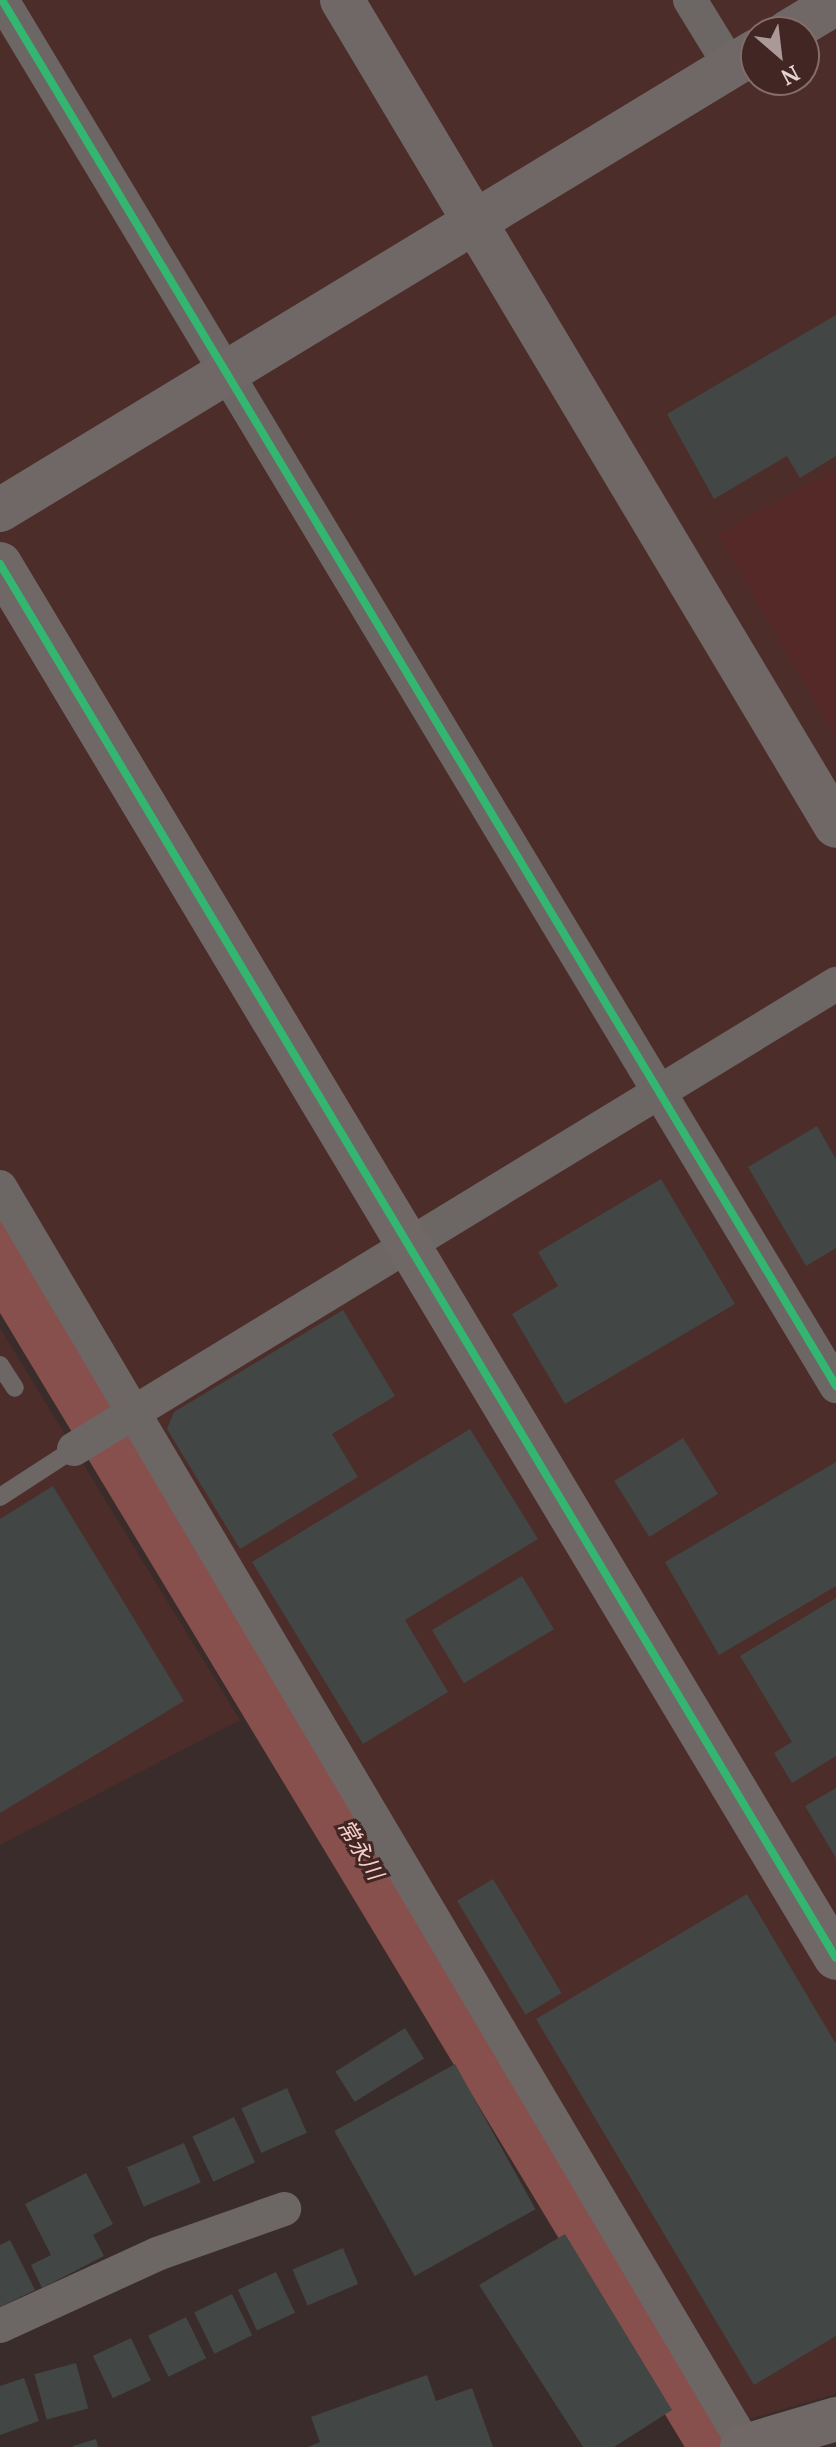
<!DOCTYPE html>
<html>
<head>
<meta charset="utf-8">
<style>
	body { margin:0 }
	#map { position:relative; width:836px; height:2447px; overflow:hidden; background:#3a2c2a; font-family:"PT Serif","Noto Sans JP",serif }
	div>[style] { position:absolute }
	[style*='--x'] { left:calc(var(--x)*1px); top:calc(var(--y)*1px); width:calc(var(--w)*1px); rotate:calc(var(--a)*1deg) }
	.built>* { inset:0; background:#4c2d2a }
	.green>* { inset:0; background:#542927 }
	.river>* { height:64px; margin:-32px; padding:0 32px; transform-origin:32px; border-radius:32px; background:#88504c }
	.building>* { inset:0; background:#424645; transform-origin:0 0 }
	.lane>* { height:18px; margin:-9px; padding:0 9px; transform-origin:9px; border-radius:9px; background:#6c6665 }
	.street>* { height:34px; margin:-17px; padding:0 17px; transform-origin:17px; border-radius:17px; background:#6c6665 }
	.secondary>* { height:44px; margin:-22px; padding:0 22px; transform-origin:22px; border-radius:22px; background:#706866 }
	.cycleway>* { height:8px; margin:-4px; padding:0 4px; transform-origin:4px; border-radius:4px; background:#33b770 }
	span { translate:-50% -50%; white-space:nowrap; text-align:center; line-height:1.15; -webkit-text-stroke:6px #412623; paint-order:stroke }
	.water-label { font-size:22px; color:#f6cfcb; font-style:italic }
	.north { position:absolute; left:740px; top:16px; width:80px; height:80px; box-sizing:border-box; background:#412623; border:2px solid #836c69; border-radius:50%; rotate:152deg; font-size:22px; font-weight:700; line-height:32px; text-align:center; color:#e7d4d2 }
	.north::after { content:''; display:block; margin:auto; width:28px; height:36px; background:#aa9997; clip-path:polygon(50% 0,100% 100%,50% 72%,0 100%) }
</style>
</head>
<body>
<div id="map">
	<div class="built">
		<i style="clip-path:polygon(evenodd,0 0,836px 0,836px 2394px,742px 2421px,0 1182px,0 0,756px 32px,804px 32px,804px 80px,756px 80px,756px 32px)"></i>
		<i style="clip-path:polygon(0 1328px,240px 1720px,0 1845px)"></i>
	</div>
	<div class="green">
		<i style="clip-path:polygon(836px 469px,836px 738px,717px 534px)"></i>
	</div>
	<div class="river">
		<i style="--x:0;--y:1251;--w:1397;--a:58.88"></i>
	</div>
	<div class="building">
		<i style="clip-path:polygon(836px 315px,836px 456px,800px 478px,787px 456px,714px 499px,667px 414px)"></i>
		<i style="clip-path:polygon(817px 1126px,836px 1159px,836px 1248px,806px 1266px,748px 1167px)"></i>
		<i style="clip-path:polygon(661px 1179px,735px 1304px,565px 1404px,512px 1314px,558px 1286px,538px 1252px)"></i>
		<i style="clip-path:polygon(343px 1310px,395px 1396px,332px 1434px,358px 1477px,240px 1549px,167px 1429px,174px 1412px)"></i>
		<i style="clip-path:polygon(470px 1429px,538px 1539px,405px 1620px,448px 1692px,363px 1744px,252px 1562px)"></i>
		<i style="left:683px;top:1438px;width:66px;height:81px;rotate:58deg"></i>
		<i style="clip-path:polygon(836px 1462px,836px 1586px,719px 1655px,665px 1562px)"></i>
		<i style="clip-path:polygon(53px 1486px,184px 1701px,0 1813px,0 1519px)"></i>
		<i style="left:522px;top:1576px;width:62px;height:105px;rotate:59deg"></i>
		<i style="clip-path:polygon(836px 1598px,836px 1756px,792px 1783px,774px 1753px,792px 1742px,740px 1656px)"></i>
		<i style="clip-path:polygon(836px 1788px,836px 1858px,805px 1806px)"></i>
		<i style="left:493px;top:1879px;width:133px;height:42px;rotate:59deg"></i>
		<i style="clip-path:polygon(747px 1894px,836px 2044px,836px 2336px,754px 2385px,536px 2019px)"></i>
		<i style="left:405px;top:2028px;width:36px;height:82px;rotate:58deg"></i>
		<i style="left:455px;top:2064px;width:166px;height:138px;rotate:61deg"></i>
		<i style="left:287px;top:2088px;width:49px;height:50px;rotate:66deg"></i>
		<i style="left:234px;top:2117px;width:50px;height:46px;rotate:65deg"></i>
		<i style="left:184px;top:2143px;width:43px;height:62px;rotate:67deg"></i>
		<i style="clip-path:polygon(86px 2173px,113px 2224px,93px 2235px,104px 2256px,42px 2288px,31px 2265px,51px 2255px,25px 2204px)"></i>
		<i style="clip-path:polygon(565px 2234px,672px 2410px,614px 2447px,583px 2447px,479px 2285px)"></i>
		<i style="clip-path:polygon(10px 2240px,35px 2290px,0 2307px,0 2245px)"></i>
		<i style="left:343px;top:2248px;width:39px;height:55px;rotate:67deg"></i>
		<i style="left:276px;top:2272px;width:45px;height:42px;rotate:65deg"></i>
		<i style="left:232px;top:2294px;width:46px;height:42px;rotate:64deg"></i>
		<i style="left:186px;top:2317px;width:46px;height:42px;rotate:64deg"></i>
		<i style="left:131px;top:2338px;width:47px;height:42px;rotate:65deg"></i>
		<i style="left:76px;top:2363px;width:47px;height:43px;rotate:75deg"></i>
		<i style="clip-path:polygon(427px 2375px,436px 2401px,472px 2388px,493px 2447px,308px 2447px,320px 2442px,311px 2417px)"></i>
		<i style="clip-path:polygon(24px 2378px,39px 2421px,0 2435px,0 2386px)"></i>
		<i style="clip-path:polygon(96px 2439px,98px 2447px,73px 2447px,73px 2446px)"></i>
	</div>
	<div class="lane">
		<i style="--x:0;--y:1365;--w:27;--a:57"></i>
		<i style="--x:0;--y:1497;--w:88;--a:-33"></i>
	</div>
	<div class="street">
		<i style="--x:2;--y:0;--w:1618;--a:58.96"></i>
		<i style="--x:690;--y:0;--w:79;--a:58.5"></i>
		<i style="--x:0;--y:1187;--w:1464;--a:59.37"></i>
		<i style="--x:74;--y:1449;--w:893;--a:-31.39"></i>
		<i style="--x:0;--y:2326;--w:173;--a:-24.6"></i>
		<i style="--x:157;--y:2254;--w:135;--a:-19.5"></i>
	</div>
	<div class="secondary">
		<i style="--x:342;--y:0;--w:962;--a:59.12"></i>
		<i style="--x:788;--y:32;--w:56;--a:-31.1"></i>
		<i style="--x:0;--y:510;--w:884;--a:-31.26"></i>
		<i style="--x:0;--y:564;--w:1625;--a:59.05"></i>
		<i style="--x:742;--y:2447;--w:98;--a:-16.6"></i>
	</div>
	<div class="cycleway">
		<i style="--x:2;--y:0;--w:1618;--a:58.96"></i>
		<i style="--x:0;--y:564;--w:1625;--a:59.05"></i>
	</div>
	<div class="water-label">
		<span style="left:361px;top:1849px;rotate:59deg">常永川</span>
	</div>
	<div class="north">N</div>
</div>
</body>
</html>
